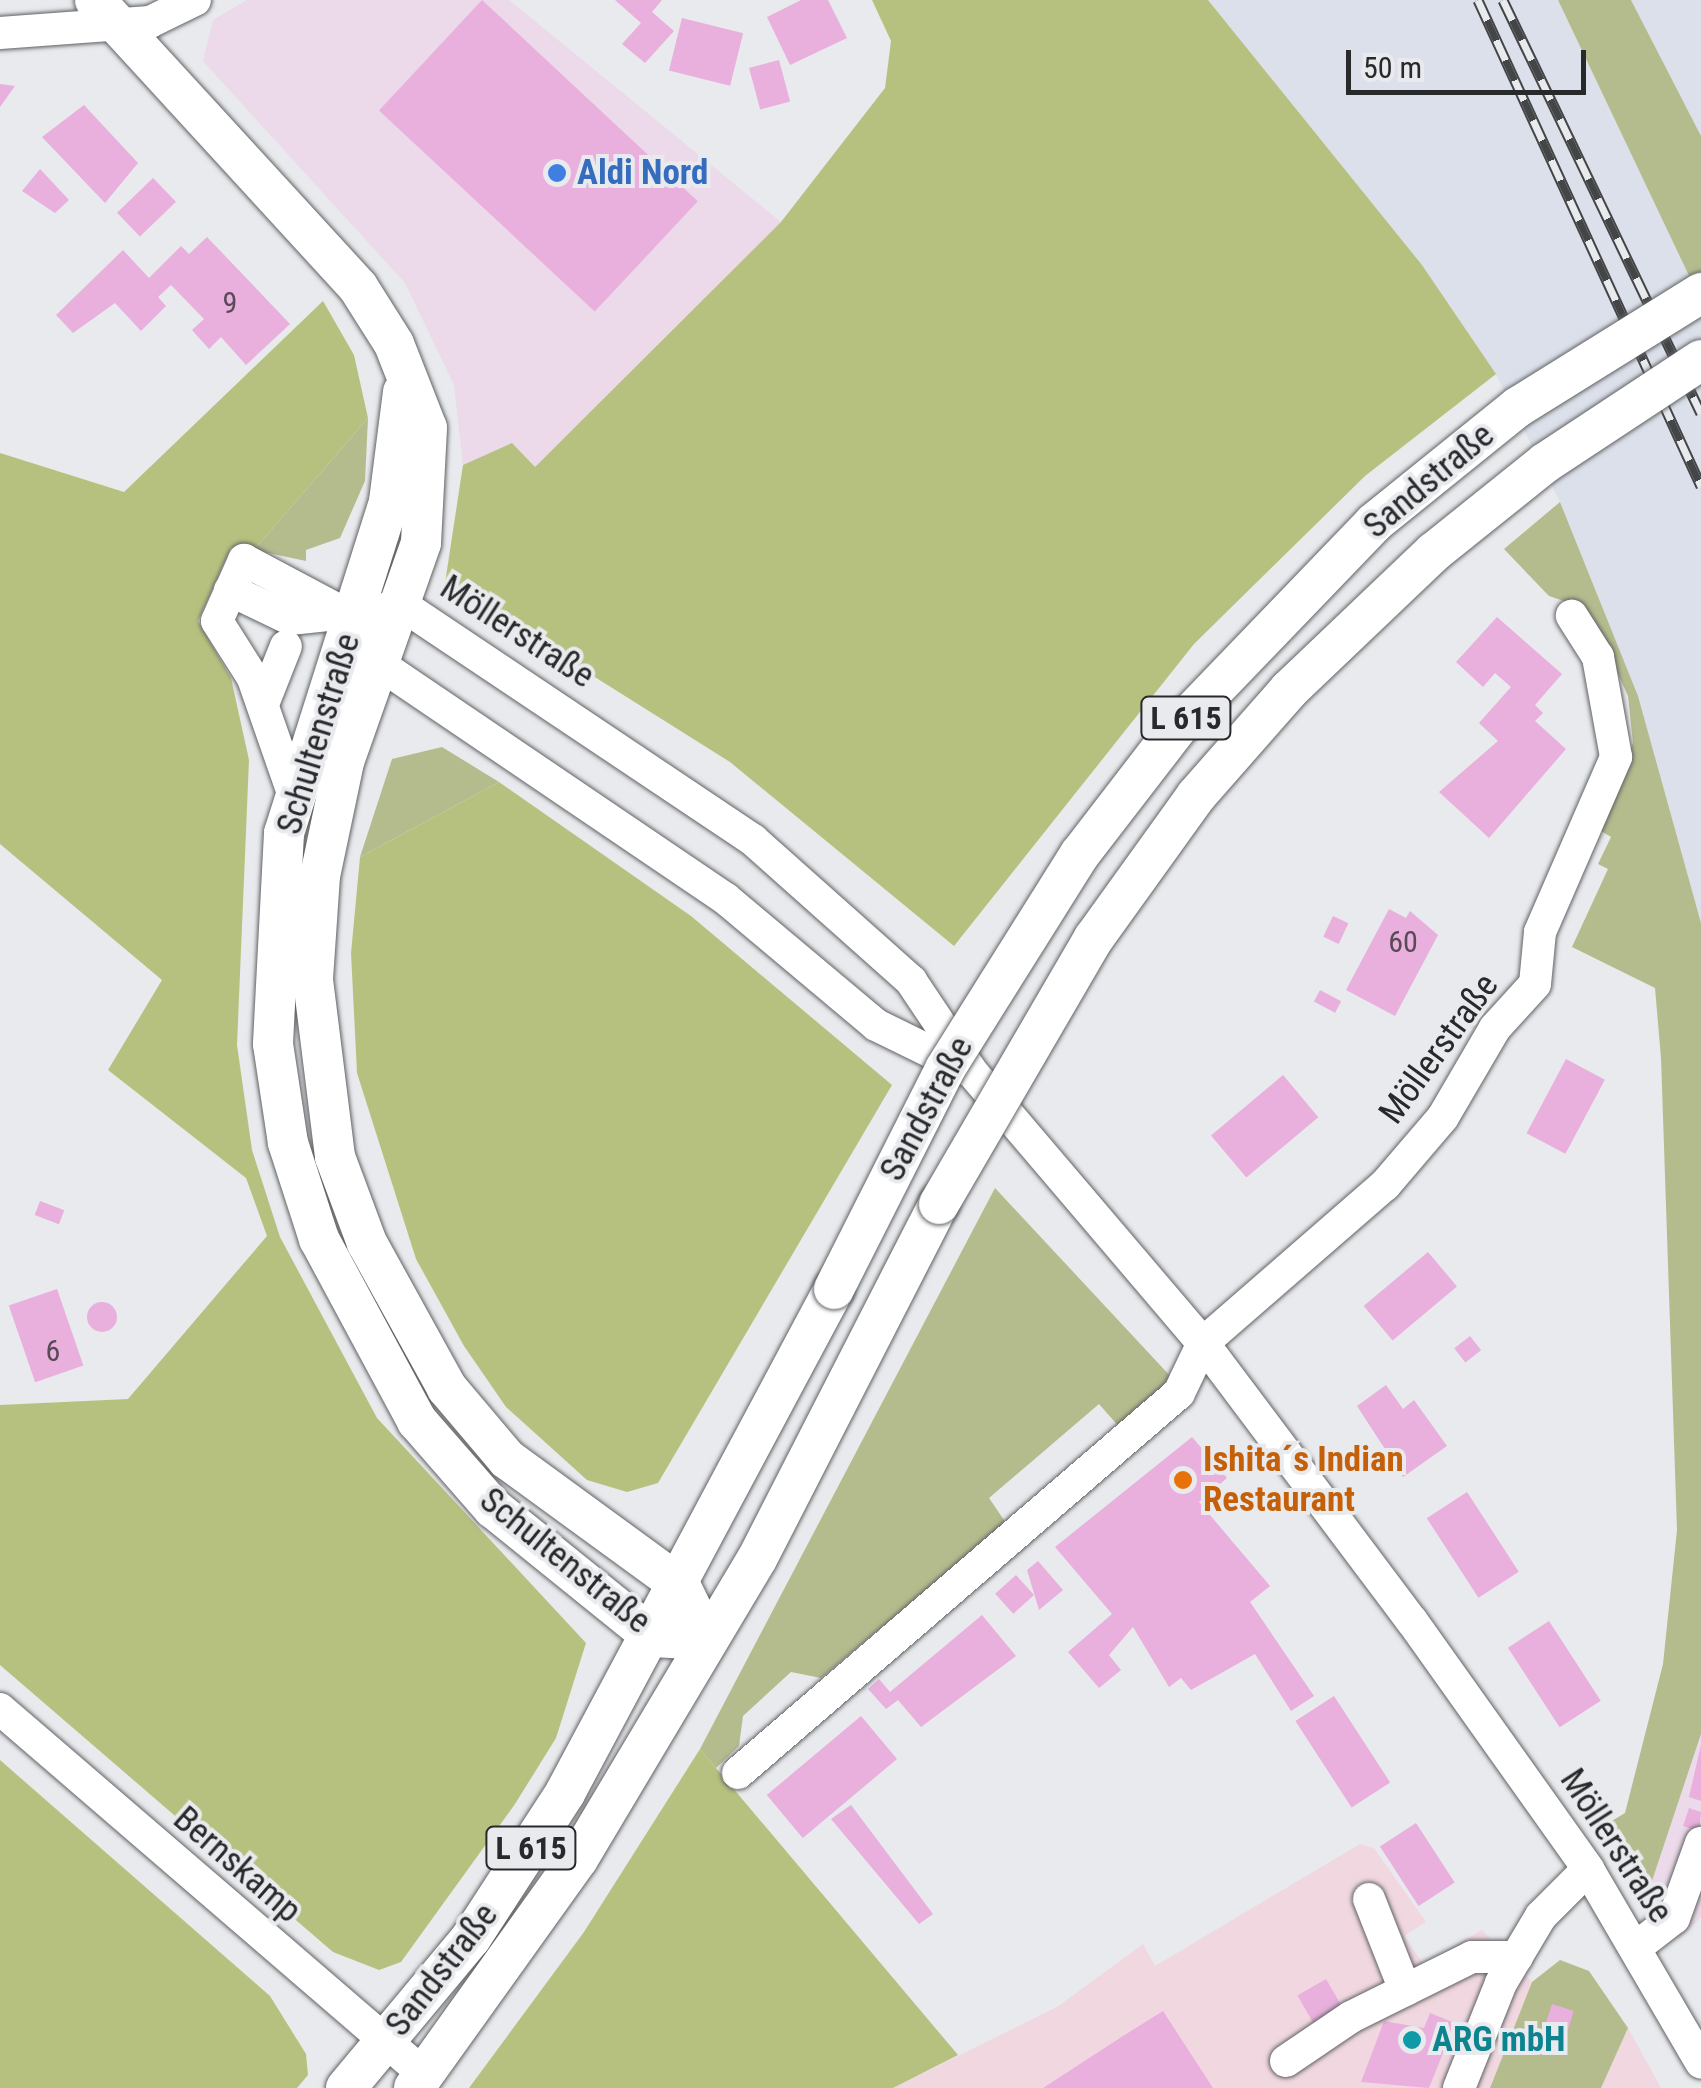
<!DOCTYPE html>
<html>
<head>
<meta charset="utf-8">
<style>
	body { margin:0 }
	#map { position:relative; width:1701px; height:2088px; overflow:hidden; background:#e8eaed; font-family:"Roboto Condensed",sans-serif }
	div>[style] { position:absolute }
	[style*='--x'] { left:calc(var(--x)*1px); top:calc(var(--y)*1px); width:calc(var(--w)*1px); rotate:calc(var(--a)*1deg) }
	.commercial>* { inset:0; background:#ecd9e9 }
	.industrial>* { inset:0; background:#f1d8e0 }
	.built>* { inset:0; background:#dbe0ea }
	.green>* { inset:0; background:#b4bc8e }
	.forest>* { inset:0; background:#b7c17f }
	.building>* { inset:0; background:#e9afdd; transform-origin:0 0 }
	.round { border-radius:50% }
	.roads { filter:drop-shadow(0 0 2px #606264) drop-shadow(0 0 2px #606264) }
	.minor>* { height:32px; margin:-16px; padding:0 16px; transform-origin:16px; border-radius:16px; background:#fff }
	.major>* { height:40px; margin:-20px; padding:0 20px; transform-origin:20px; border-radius:20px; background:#fff }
	.rail>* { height:11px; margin-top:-5.5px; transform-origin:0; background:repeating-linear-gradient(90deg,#e8eaed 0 22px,#444546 0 44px); box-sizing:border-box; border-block:2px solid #444546 }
	.bridges { filter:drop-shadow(0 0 2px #606264) drop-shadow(0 0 2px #606264) }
	.major-bridge>* { height:40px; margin:-20px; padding:0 20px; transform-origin:20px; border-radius:20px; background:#fff }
	.dots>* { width:28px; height:28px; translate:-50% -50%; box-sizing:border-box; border:5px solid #e8eaed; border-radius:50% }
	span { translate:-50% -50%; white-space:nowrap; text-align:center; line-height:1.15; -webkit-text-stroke:8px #e8eaed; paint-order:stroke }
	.number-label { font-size:30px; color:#584a57 }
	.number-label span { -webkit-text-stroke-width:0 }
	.shield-label span { padding:2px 8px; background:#e8eaed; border:2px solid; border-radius:8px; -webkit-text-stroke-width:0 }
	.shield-label { font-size:32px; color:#28292a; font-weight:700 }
	.shop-label { font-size:35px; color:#366cbe; font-weight:700 }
	.left { translate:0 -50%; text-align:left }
	.street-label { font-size:35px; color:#28292a }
	.food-label { font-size:35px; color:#c56008; font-weight:700 }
	.culture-label { font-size:35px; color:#0d838f; font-weight:700 }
	.scale { position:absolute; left:1346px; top:50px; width:240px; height:45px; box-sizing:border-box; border:5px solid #28292a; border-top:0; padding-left:12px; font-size:30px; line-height:35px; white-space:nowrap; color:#28292a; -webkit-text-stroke:8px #e8eaed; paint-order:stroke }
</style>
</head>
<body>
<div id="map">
	<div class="commercial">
		<i style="clip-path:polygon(247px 0,509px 0,781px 222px,535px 467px,463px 465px,454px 385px,405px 283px,203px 61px,213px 20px)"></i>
		<i style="clip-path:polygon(1701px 1734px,1701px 1917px,1679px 1940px,1648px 1893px)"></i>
	</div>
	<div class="industrial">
		<i style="clip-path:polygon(1360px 1844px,1374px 1848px,1426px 1922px,1404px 1936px,1423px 1964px,1482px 1930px,1532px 1982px,1490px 2088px,893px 2088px,1057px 2007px,1143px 1944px,1155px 1966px)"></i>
		<i style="clip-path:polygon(1628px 2028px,1661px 2088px,1601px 2088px)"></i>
	</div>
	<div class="built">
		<i style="clip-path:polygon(1208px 0,1558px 0,1701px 301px,1701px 923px,1638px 696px,1560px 502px,1496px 374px,1422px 265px)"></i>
		<i style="clip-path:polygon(1631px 0,1701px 0,1701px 136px)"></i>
	</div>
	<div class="green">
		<i style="clip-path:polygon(1558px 0,1631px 0,1701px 136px,1701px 301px)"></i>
		<i style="clip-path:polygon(368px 418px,365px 481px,340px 538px,306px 550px,306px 561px,254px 550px)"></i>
		<i style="clip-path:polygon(1560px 502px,1638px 696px,1701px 923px,1701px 1734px,1648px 1893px,1605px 1825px,1625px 1813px,1663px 1664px,1677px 1530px,1661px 1058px,1655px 988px,1572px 947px,1608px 869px,1598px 864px,1611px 837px,1601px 831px,1633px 743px,1628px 696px,1602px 639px,1576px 605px,1549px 596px,1504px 549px)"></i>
		<i style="clip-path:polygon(442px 747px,499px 782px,360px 857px,392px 759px)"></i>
		<i style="clip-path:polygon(995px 1188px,1173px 1379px,1121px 1429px,1099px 1404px,989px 1498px,1006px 1523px,821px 1678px,791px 1672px,743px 1716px,739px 1746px,716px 1768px,700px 1749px)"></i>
		<i style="clip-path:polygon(1560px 1960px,1589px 1971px,1628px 2028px,1601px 2088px,1490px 2088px,1532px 1982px)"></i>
	</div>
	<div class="forest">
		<i style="clip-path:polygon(872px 0,1208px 0,1422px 265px,1496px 374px,1365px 476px,1194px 644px,954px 946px,730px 762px,445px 583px,463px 465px,512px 443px,535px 467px,781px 222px,885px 88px,891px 41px)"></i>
		<i style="clip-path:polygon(323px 301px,354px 355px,368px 418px,254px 550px,231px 548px,198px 621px,231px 678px,249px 760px,237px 1045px,252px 1150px,280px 1237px,377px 1418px,586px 1643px,556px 1738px,515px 1804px,401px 1962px,379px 1970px,333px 1952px,0 1665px,0 1405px,128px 1399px,267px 1236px,246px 1178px,108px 1070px,162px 980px,0 844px,0 453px,124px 492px)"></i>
		<i style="clip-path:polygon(499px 782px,691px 916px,892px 1085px,658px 1483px,627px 1492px,587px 1480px,506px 1407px,464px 1346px,416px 1259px,357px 1073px,351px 953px,360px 857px)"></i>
		<i style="clip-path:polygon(700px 1749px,958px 2055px,893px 2088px,469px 2088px,584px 1932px)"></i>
		<i style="clip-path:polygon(0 1760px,270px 1996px,306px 2054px,308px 2075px,297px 2088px,0 2088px)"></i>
	</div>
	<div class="building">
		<i style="left:482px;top:0;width:295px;height:151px;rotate:43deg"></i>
		<i style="clip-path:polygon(615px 0,662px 0,652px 12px,674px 31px,645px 63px,622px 44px,641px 23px)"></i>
		<i style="clip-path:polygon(801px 0,828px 0,847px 38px,790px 65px,767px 17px)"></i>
		<i style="left:682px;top:18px;width:63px;height:54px;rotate:14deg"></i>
		<i style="left:779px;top:60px;width:43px;height:31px;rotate:75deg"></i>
		<i style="clip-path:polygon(0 84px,15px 86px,0 107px)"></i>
		<i style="clip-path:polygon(84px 105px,138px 163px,105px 203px,42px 137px)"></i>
		<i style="clip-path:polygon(40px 169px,69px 200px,55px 213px,22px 191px)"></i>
		<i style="left:153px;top:178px;width:33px;height:50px;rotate:46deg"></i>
		<i style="clip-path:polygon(207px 237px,290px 324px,246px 365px,221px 337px,209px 349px,192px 330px,204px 319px,171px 285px,158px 297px,166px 306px,141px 331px,115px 303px,73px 333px,56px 315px,123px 250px,149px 278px,181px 246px,189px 254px)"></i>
		<i style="clip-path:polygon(1497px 617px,1562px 674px,1535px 705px,1543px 713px,1535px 721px,1566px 749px,1489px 838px,1439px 792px,1498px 741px,1479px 723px,1511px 687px,1495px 673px,1483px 687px,1456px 662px)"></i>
		<i style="clip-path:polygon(1389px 909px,1406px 918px,1410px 911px,1438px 935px,1395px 1016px,1346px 990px)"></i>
		<i style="left:1333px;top:916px;width:17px;height:23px;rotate:25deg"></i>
		<i style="left:1320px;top:990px;width:24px;height:13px;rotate:28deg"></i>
		<i style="left:1566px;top:1059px;width:44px;height:84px;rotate:28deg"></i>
		<i style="left:1283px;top:1075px;width:55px;height:94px;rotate:50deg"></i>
		<i style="left:40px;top:1201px;width:26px;height:15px;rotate:21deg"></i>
		<i style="left:1428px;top:1252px;width:45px;height:84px;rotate:50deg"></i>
		<i style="left:57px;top:1289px;width:81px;height:51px;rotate:71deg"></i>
		<i class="round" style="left:87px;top:1302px;width:30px;height:30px"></i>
		<i style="left:1470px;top:1336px;width:18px;height:20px;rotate:52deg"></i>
		<i style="clip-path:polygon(1386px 1385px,1403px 1409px,1414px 1400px,1447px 1446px,1403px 1477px,1357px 1406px)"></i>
		<i style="clip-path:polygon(1192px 1437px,1227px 1478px,1199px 1502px,1270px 1586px,1250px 1602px,1314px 1696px,1291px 1711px,1255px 1654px,1191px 1690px,1181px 1678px,1169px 1687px,1133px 1627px,1109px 1655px,1121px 1670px,1099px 1688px,1068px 1652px,1112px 1614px,1055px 1547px)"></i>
		<i style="left:1467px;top:1492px;width:95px;height:48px;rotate:57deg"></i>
		<i style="clip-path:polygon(1038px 1561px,1063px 1590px,1039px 1610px,1027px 1570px)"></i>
		<i style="left:1016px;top:1575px;width:27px;height:28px;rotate:48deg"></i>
		<i style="clip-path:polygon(982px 1615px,1016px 1656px,921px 1727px,898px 1700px,886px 1709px,868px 1689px,879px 1679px,890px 1692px)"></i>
		<i style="left:1549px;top:1621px;width:95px;height:49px;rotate:57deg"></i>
		<i style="left:1334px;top:1696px;width:103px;height:46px;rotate:57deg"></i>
		<i style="left:861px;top:1716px;width:56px;height:123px;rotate:50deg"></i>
		<i style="clip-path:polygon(1701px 1745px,1701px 1801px,1689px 1797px)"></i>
		<i style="clip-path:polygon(851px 1805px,933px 1914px,919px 1924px,831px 1819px)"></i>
		<i style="clip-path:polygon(1689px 1808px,1701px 1812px,1699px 1831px,1683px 1826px)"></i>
		<i style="left:1416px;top:1823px;width:71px;height:43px;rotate:57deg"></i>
		<i style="left:1326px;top:1979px;width:34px;height:33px;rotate:60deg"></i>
		<i style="left:1552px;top:2004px;width:23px;height:28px;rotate:18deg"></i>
		<i style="clip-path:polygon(1163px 2011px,1213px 2088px,1043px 2088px,1123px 2036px)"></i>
		<i style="clip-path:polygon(1430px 2013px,1455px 2023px,1429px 2088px,1361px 2082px,1384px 2021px,1424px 2028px)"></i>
	</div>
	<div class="roads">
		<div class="minor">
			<i style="--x:0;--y:33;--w:150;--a:-4.2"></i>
			<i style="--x:150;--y:22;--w:50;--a:-26.1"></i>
			<i style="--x:230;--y:590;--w:67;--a:25.8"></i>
			<i style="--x:290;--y:619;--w:116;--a:-6"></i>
			<i style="--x:405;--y:607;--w:419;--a:33.8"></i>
			<i style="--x:753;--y:840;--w:212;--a:41.7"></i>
			<i style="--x:911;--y:981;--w:110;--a:56.2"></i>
			<i style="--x:972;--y:1072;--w:356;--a:49.6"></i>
			<i style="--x:1203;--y:1343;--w:348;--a:53.1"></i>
			<i style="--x:1412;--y:1621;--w:304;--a:54.6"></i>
			<i style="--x:1588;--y:1869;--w:224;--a:59.7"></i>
			<i style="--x:263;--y:704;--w:62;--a:-68.4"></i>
			<i style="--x:294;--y:796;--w:125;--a:-109.2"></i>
			<i style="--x:253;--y:678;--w:67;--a:-122.3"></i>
			<i style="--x:217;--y:621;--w:67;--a:-66.1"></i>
			<i style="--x:244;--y:560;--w:126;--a:28"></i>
			<i style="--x:355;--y:619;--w:54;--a:60.1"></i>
			<i style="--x:382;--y:666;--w:415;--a:34.1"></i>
			<i style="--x:726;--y:899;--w:196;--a:40"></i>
			<i style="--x:876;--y:1025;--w:102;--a:26.1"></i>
			<i style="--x:0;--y:1709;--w:561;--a:40.73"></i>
			<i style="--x:738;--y:1773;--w:582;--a:-40.75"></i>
			<i style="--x:1179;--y:1393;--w:55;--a:-64.4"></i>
			<i style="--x:1203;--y:1343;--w:241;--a:-41"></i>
			<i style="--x:1385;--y:1185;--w:89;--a:-49.5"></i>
			<i style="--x:1443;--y:1117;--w:103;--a:-59.7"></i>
			<i style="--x:1495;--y:1028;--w:59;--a:-47.7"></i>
			<i style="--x:1535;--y:984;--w:52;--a:-84.5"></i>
			<i style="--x:1540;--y:932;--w:191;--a:-66.5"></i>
			<i style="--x:1616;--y:757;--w:102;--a:-100.2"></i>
			<i style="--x:1598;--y:657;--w:49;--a:-122.4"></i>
			<i style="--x:1369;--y:1899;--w:98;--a:68.4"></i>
			<i style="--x:1635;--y:1948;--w:49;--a:-37.6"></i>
			<i style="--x:1674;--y:1918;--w:80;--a:-70.2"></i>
			<i style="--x:1286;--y:2061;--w:78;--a:-34.1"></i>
			<i style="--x:1351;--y:2017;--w:135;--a:-26.4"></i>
			<i style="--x:1472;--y:1957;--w:45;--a:0"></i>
			<i style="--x:1459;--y:2088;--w:113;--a:-68.2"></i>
			<i style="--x:1501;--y:1983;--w:78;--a:-59.2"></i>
			<i style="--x:1541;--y:1916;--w:66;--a:-45"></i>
		</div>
		<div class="major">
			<i style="--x:95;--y:0;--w:389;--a:47.5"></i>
			<i style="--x:358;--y:287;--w:67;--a:57.7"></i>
			<i style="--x:394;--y:344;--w:90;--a:68.6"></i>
			<i style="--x:427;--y:428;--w:115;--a:93"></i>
			<i style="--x:421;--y:543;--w:232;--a:109.4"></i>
			<i style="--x:344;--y:762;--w:116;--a:101.9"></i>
			<i style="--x:320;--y:876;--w:104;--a:93.9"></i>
			<i style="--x:313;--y:980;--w:178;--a:82.9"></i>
			<i style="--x:335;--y:1157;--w:92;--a:69.6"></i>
			<i style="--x:367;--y:1243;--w:166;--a:61.1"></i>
			<i style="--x:447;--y:1388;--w:93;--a:49.8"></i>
			<i style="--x:507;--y:1459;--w:214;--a:36.1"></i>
			<i style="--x:680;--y:1585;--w:61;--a:63.9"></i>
			<i style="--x:403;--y:392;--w:111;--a:97.3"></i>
			<i style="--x:389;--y:502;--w:347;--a:107.6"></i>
			<i style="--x:284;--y:833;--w:211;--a:93"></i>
			<i style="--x:273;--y:1044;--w:100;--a:81.4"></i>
			<i style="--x:288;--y:1143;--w:101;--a:72.1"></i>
			<i style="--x:319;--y:1239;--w:207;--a:61.7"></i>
			<i style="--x:417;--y:1421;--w:116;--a:48.9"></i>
			<i style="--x:493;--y:1508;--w:206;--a:38.9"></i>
			<i style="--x:653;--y:1637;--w:54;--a:3.2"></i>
			<i style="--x:346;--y:2088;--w:195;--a:-50.2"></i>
			<i style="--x:471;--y:1938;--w:173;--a:-57"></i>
			<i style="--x:565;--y:1793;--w:571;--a:-61.91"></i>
			<i style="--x:414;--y:2088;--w:282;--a:-54.4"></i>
			<i style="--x:578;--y:1859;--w:349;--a:-59.2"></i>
			<i style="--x:757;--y:1559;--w:399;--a:-62.9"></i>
		</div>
	</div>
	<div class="rail">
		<i style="--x:1478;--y:0;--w:535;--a:65.35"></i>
		<i style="--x:1503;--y:0;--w:458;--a:64.4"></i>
	</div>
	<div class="bridges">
		<div class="major-bridge">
			<i style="--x:939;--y:1204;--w:308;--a:-59.8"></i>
			<i style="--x:1094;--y:938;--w:175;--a:-54.3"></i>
			<i style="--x:1196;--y:796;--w:141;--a:-48.7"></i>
			<i style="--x:1289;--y:690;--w:200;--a:-43.6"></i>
			<i style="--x:1434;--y:552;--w:142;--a:-38.7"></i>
			<i style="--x:1545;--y:463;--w:187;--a:-33.4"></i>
			<i style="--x:834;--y:1289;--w:246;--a:-63.2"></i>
			<i style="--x:945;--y:1069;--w:254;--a:-57.9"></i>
			<i style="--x:1080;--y:854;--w:159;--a:-52.4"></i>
			<i style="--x:1177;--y:728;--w:284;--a:-46.1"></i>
			<i style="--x:1374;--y:523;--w:185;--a:-38.9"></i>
			<i style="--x:1518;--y:407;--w:216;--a:-31.9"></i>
		</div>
	</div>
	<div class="dots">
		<i style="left:557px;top:173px;background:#3f7fe0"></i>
		<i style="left:1183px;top:1480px;background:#e8710a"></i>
		<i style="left:1412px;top:2040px;background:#0f9aa8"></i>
	</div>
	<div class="number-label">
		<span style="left:230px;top:303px">9</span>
		<span style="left:1403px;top:942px">60</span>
		<span style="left:53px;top:1351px">6</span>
	</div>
	<div class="shield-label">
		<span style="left:1186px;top:718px">L 615</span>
		<span style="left:531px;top:1848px">L 615</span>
	</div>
	<div class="shop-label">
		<span class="left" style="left:577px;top:173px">Aldi Nord</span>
	</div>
	<div class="street-label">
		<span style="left:1429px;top:481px;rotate:-40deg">Sandstraße</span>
		<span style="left:517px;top:632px;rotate:33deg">Möllerstraße</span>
		<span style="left:319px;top:734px;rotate:-73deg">Schultenstraße</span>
		<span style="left:1439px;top:1049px;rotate:-54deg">Möllerstraße</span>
		<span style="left:927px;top:1109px;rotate:-62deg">Sandstraße</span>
		<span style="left:565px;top:1561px;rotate:39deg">Schultenstraße</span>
		<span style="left:1616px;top:1846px;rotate:57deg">Möllerstraße</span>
		<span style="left:237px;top:1865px;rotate:41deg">Bernskamp</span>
		<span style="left:442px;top:1970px;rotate:-52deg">Sandstraße</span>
	</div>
	<div class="food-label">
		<span class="left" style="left:1203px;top:1480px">Ishita´s Indian<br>Restaurant</span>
	</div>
	<div class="culture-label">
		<span class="left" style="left:1432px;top:2040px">ARG mbH</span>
	</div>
	<div class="scale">50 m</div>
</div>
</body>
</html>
